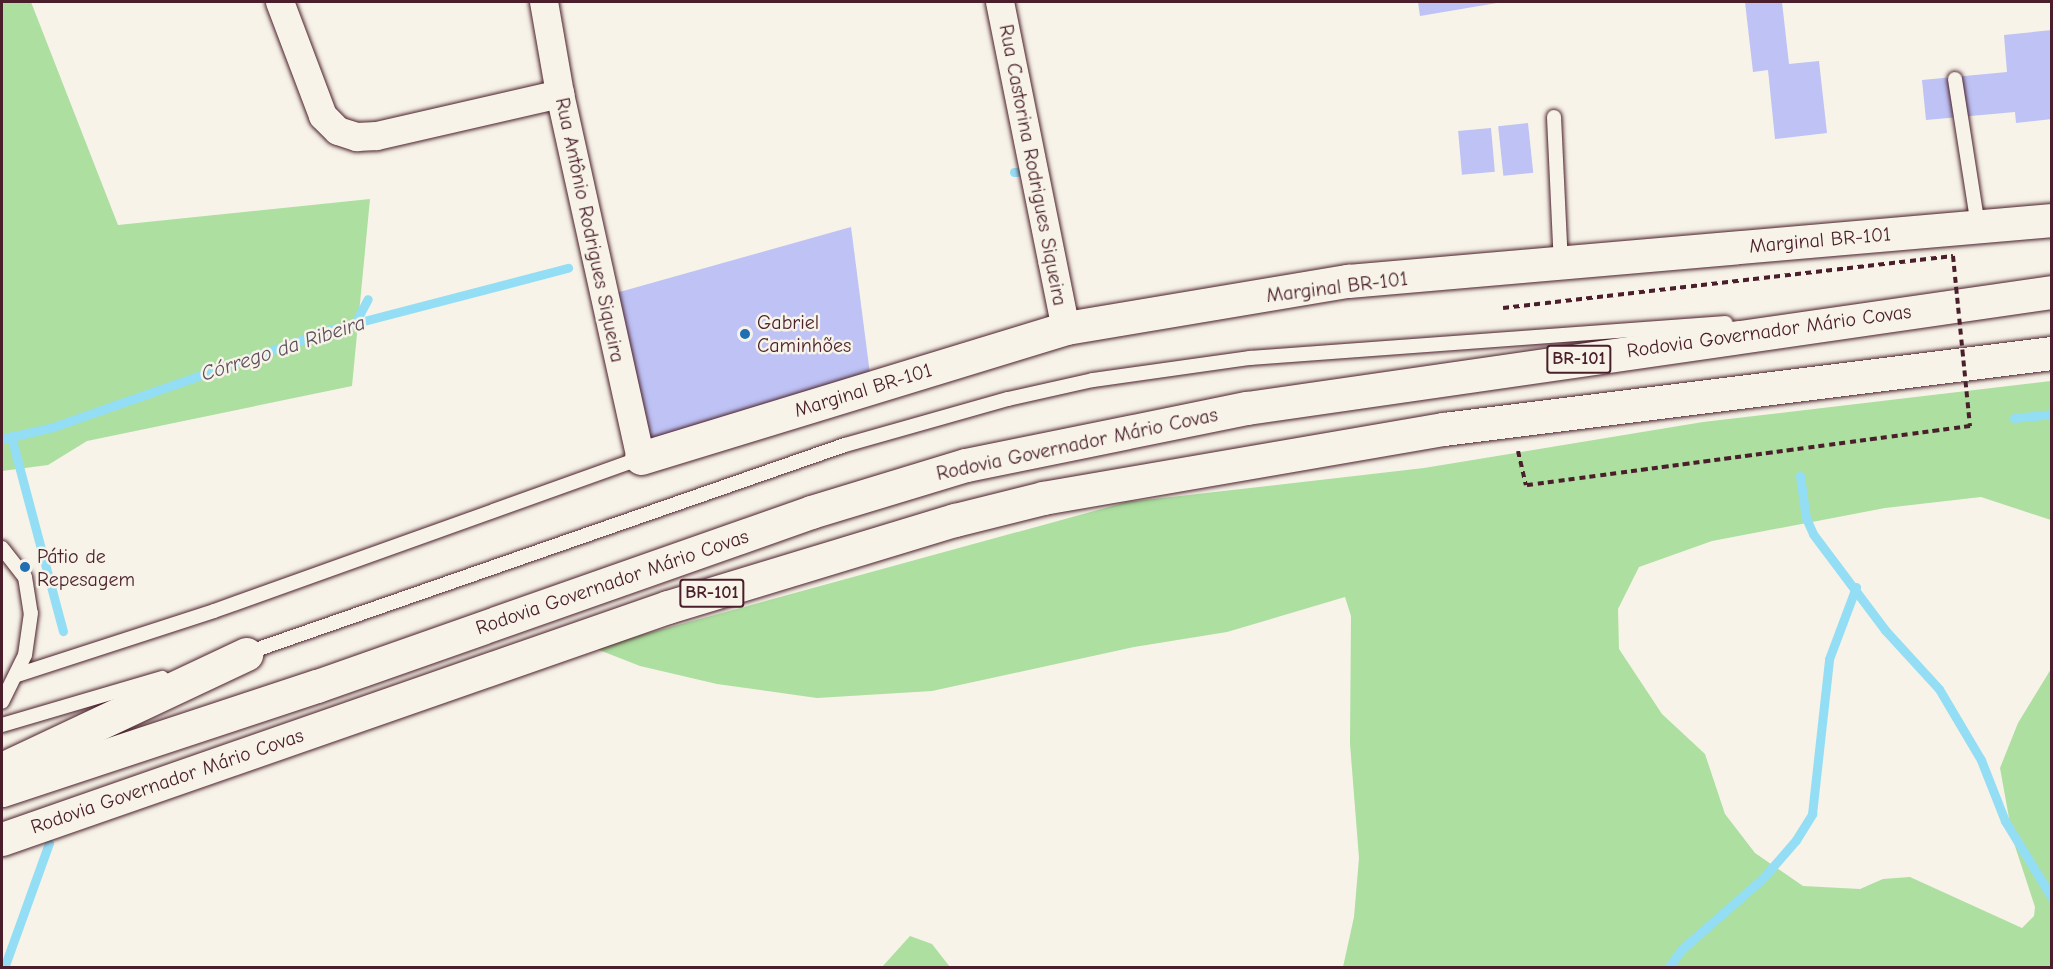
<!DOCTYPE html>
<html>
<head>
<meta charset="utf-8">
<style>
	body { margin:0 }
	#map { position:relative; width:2053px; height:969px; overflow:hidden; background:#f7f3e8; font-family:"Comic Neue",sans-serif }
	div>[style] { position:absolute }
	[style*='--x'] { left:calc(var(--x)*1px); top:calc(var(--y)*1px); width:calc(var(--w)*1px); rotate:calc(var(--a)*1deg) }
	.green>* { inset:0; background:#acdfa0 }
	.stream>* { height:9px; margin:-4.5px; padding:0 4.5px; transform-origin:4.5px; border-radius:4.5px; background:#94def5 }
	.building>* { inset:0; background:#bec2f4; transform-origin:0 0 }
	.path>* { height:4px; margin-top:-2px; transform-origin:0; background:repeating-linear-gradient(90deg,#4a1f2b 0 6px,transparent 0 10.5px) }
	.roads { filter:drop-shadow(0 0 2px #4a1f2b) drop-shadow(0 0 2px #4a1f2b) }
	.lane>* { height:14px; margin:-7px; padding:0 7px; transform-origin:7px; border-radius:7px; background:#f7f3e8 }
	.street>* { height:28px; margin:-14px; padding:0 14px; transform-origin:14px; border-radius:14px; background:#f7f3e8 }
	.secondary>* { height:33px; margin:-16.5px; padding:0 16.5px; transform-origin:16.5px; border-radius:16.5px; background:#f7f3e8 }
	.highway>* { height:33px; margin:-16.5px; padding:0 16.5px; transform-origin:16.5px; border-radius:16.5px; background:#f7f3e8 }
	.path-bridge>* { height:4px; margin-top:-2px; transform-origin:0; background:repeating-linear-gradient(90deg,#4a1f2b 0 6px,transparent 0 10.5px) }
	.dots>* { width:16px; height:16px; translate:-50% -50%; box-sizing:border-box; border:3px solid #f7f3e8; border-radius:50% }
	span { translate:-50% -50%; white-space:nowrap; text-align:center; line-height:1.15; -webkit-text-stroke:5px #f7f3e8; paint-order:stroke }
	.shield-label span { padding:2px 4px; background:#f7f3e8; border:2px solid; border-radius:4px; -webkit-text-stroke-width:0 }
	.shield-label { font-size:18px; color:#4a1f2b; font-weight:700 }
	.street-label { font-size:20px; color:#4a1f2b }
	.poi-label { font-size:20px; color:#4a1f2b }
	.left { translate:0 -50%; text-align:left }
	.water-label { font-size:21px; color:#5c4f5e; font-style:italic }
	.frame { position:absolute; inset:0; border:3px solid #4a1f2b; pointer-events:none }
</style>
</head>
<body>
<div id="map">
	<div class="green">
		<i style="clip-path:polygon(2px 2px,31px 2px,118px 225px,370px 199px,352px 386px,87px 441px,48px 465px,2px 471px)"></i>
		<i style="clip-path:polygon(2051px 381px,2051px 520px,1981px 497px,1885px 508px,1712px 541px,1639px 567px,1618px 609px,1619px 649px,1662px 714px,1705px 754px,1725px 814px,1755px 853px,1803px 886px,1860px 889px,1883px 879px,1910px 877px,2022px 928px,2034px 916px,2035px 907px,2013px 840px,2000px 768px,2018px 723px,2051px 669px,2051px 967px,1343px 967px,1354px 917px,1359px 858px,1350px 744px,1351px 616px,1345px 597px,1227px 632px,1134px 647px,932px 691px,817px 698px,717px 684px,640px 666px,594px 648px,1127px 502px,1424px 468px,1703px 422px)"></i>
		<i style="clip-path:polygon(910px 936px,932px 944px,950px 967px,882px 967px)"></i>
	</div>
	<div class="stream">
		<i style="--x:1014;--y:172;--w:3;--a:0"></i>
		<i style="--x:355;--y:323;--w:27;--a:-62"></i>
		<i style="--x:2014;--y:418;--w:38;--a:-6"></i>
		<i style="--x:11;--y:436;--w:202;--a:75.1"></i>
		<i style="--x:2;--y:439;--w:52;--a:-13.2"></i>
		<i style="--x:53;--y:427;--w:297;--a:-19.3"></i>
		<i style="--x:333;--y:329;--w:243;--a:-14.6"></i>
		<i style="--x:1800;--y:476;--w:42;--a:81.9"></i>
		<i style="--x:1806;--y:518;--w:17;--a:66"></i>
		<i style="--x:1813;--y:534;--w:120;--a:53.1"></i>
		<i style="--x:1885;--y:630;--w:80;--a:47.5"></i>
		<i style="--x:1939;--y:689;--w:82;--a:59.4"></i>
		<i style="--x:1981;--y:760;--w:66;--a:68.5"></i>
		<i style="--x:2005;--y:821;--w:90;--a:58.6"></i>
		<i style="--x:4;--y:968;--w:133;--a:-70.2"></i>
		<i style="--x:1668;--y:968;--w:24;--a:-54"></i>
		<i style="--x:1682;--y:949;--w:108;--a:-41.2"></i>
		<i style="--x:1763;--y:878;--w:50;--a:-49"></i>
		<i style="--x:1796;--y:840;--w:31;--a:-58"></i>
		<i style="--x:1812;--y:814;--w:156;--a:-83.7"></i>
		<i style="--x:1829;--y:659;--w:77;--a:-69.4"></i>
	</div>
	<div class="building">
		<i style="clip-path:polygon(1418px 2px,1497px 2px,1497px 3px,1420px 16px)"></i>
		<i style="clip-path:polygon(1745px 2px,1782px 2px,1789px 64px,1819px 61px,1827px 133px,1775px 139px,1768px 70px,1753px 72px)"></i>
		<i style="clip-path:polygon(2052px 30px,2052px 119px,2016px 123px,2015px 112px,1926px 120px,1922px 80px,2007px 72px,2004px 35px)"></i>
		<i style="left:1528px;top:123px;width:50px;height:30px;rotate:84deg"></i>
		<i style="left:1491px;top:128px;width:44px;height:33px;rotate:85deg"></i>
		<i style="clip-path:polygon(851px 227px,870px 374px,647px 443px,616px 293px)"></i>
	</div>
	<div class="path">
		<i style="--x:1518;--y:451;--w:35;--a:77"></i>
	</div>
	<div class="roads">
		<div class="lane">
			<i style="--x:1955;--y:79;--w:149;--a:81.1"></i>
			<i style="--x:1554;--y:117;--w:147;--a:87.3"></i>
			<i style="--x:2;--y:548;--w:37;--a:52"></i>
			<i style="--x:25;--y:577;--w:36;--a:81"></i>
			<i style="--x:31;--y:613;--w:42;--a:98.1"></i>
			<i style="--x:25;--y:655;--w:52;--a:116.1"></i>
			<i style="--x:244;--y:654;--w:636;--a:-19.18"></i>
			<i style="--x:845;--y:445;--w:169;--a:-15.8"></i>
			<i style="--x:1008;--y:399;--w:87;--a:-12.6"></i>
			<i style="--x:1093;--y:380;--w:159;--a:-8"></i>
			<i style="--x:1250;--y:358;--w:477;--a:-4.2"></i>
			<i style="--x:17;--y:675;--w:207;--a:-18"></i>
			<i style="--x:214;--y:611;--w:454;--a:-19.7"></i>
			<i style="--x:2;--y:725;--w:167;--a:-16.4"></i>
		</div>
		<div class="street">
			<i style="--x:280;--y:2;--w:122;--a:69.3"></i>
			<i style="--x:323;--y:116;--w:21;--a:45"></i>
			<i style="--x:338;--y:131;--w:20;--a:18"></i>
			<i style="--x:357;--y:137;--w:20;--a:-3"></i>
			<i style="--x:377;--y:136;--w:188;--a:-12.9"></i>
			<i style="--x:544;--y:2;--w:93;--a:80.1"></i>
			<i style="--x:560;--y:94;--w:373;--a:77.5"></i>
			<i style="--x:1000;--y:2;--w:333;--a:78.6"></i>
		</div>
		<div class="secondary">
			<i style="--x:641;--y:458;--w:444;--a:-17"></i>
			<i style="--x:1066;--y:328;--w:286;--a:-9.5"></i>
			<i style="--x:1348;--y:281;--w:707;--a:-4.95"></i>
		</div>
		<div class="highway">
			<i style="--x:2;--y:769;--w:270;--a:-25.2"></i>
			<i style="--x:2;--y:790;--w:332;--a:-18.3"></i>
			<i style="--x:317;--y:686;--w:524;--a:-19.4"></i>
			<i style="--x:811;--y:512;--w:162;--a:-16.9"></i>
			<i style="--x:966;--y:465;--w:287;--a:-11.5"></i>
			<i style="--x:1247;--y:408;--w:813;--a:-8.2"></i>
			<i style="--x:2;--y:839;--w:705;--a:-19.21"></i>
			<i style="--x:668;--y:607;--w:300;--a:-16.9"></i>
			<i style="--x:955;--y:520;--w:91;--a:-14"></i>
			<i style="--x:1043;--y:498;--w:407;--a:-9.8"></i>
			<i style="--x:1444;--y:429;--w:613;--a:-7.13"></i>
		</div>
	</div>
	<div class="path-bridge">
		<i style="--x:1503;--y:308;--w:453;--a:-6.6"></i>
		<i style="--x:1953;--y:256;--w:171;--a:84.3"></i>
		<i style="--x:1970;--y:426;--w:448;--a:172.4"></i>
	</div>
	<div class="dots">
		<i style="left:745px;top:334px;background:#1f6fb2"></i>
		<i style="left:25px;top:567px;background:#1f6fb2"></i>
	</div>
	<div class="shield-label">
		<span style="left:1579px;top:359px">BR-101</span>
		<span style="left:712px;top:593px">BR-101</span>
	</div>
	<div class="street-label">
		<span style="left:1033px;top:165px;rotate:79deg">Rua Castorina Rodrigues Siqueira</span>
		<span style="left:590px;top:230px;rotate:78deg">Rua Antônio Rodrigues Siqueira</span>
		<span style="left:1820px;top:240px;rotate:-5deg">Marginal BR-101</span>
		<span style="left:1337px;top:287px;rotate:-7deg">Marginal BR-101</span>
		<span style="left:1769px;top:331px;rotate:-8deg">Rodovia Governador Mário Covas</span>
		<span style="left:863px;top:390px;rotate:-17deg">Marginal BR-101</span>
		<span style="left:1077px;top:444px;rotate:-12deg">Rodovia Governador Mário Covas</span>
		<span style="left:612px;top:582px;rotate:-19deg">Rodovia Governador Mário Covas</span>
		<span style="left:167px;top:781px;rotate:-19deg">Rodovia Governador Mário Covas</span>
	</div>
	<div class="poi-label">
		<span class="left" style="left:757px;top:334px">Gabriel<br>Caminhões</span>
		<span class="left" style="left:37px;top:568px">Pátio de<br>Repesagem</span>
	</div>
	<div class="water-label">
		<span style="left:283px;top:348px;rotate:-18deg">Córrego da Ribeira</span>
	</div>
	<div class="frame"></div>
</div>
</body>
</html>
